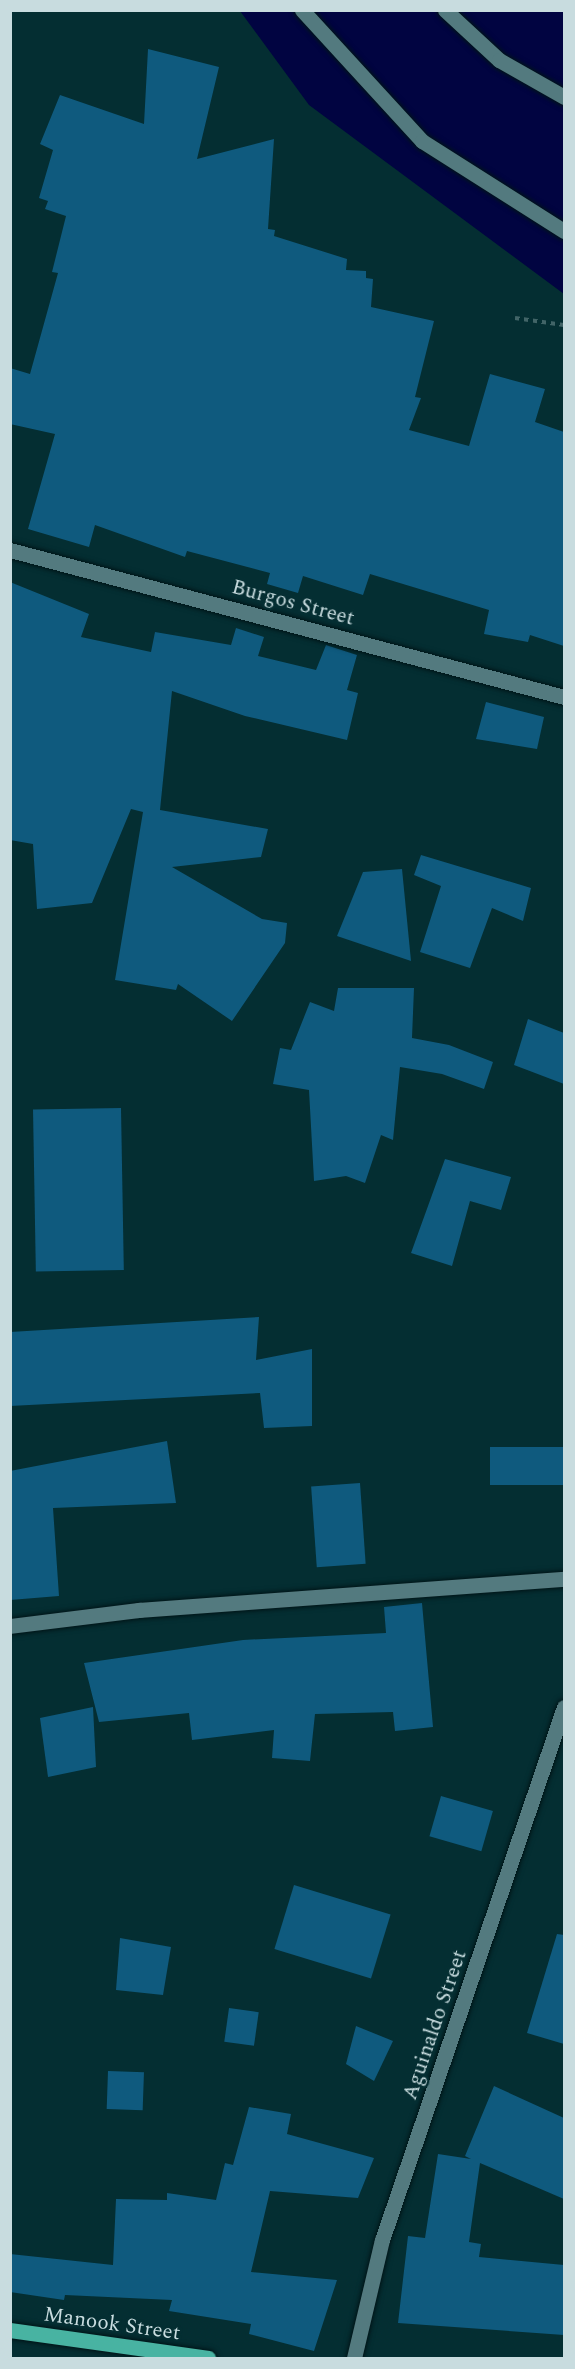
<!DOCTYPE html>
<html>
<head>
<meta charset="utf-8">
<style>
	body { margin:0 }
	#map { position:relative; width:575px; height:2369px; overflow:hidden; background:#042e32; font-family:Spectral,serif }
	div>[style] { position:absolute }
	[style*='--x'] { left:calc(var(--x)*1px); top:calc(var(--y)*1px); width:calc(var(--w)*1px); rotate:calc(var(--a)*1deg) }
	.water>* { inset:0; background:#010441 }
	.building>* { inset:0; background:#0f5a7e; transform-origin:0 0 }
	.path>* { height:4px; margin-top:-2px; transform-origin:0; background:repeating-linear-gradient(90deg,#416467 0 4.5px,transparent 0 9px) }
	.roads { filter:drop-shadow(0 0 2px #001518) drop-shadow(0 0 2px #001518) }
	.minor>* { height:15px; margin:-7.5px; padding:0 7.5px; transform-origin:7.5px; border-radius:7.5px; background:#537a7f }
	.major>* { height:15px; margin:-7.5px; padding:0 7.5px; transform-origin:7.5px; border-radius:7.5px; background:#48b3a2 }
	span { translate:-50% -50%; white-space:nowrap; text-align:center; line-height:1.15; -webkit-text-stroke:5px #042e32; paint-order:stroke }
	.street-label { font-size:21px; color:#c8dcdf }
	.frame { position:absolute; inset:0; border:12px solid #c8dcdf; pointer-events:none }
</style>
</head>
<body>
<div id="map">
	<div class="water">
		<i style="clip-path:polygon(240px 11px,564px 11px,564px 294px,309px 105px)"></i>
	</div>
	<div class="building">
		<i style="clip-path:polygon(148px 49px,219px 67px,197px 159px,274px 139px,268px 229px,275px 230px,274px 236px,347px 259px,346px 270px,366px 271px,366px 278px,373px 279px,371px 307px,434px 321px,415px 397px,421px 398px,409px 430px,469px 446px,490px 374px,545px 389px,535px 422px,564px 432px,564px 646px,530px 635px,528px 642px,484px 634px,489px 610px,370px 574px,363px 595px,303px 576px,298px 593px,267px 584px,270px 573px,187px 551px,185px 557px,95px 525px,89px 547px,28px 529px,55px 434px,10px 424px,10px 368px,30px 374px,58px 273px,52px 272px,66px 216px,45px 209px,48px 201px,39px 198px,53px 150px,40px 144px,60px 95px,144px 124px)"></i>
		<i style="clip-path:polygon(10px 582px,89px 614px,81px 637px,151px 652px,155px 632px,231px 645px,236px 628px,264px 637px,258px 656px,316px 670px,326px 645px,357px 655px,347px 690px,358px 693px,347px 740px,245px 716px,172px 691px,160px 810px,268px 829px,261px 857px,172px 867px,262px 919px,287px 923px,285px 943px,232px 1021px,178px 984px,176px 990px,115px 980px,143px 812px,131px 809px,92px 903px,37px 909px,33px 844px,10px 840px)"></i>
		<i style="clip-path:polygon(486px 702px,544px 717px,537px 749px,476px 739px)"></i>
		<i style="clip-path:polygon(421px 855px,531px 888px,523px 921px,492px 908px,470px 968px,420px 952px,441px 886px,414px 875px)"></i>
		<i style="clip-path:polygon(402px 869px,411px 961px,337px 936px,363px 872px)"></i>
		<i style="clip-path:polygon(338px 988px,414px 988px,412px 1038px,449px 1045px,493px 1062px,484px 1089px,442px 1074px,400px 1067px,393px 1140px,381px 1135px,365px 1183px,346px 1176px,314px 1181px,309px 1090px,273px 1084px,280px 1048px,291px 1050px,310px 1002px,334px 1011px)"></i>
		<i style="clip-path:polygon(528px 1019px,564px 1033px,564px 1084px,514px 1065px)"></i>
		<i style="left:121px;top:1108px;width:162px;height:88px;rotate:89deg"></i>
		<i style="clip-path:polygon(445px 1159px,511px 1177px,501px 1210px,470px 1201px,452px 1266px,411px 1253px)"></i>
		<i style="clip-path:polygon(259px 1317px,256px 1360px,312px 1349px,312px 1426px,264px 1428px,260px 1393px,10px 1406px,10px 1332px)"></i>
		<i style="clip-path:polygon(167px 1441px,176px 1503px,53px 1508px,59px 1596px,10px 1600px,10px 1471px)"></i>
		<i style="left:564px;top:1447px;width:38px;height:74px;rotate:90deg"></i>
		<i style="left:360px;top:1483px;width:81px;height:49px;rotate:86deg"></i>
		<i style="clip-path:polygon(422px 1603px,433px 1727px,395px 1731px,393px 1712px,315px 1714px,310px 1761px,272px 1758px,274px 1730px,192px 1740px,189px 1713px,99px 1722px,84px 1663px,243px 1640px,386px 1633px,384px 1607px)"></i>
		<i style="clip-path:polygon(93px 1707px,96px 1767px,48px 1777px,40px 1718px)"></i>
		<i style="left:441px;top:1796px;width:54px;height:42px;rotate:16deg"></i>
		<i style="left:294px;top:1885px;width:101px;height:67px;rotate:17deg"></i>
		<i style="clip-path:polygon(557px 1934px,564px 1935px,564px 2044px,527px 2033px)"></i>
		<i style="clip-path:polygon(120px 1938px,171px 1947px,163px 1995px,116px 1990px)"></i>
		<i style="left:229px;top:2008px;width:30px;height:34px;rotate:8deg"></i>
		<i style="clip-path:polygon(356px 2026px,393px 2041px,374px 2081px,346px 2064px)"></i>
		<i style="left:108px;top:2071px;width:36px;height:38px;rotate:2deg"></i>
		<i style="clip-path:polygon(494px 2086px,564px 2118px,564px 2199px,480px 2163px,469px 2242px,481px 2244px,479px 2257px,564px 2265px,564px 2335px,398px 2323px,408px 2236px,425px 2238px,438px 2154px,471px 2159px,465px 2156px)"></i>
		<i style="clip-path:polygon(249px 2107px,291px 2114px,287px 2134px,374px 2158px,358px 2198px,270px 2191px,251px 2272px,337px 2280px,314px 2351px,249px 2334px,251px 2324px,169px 2311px,172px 2300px,65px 2295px,64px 2300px,10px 2292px,10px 2254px,113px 2265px,116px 2199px,167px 2200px,167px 2193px,216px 2200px,225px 2163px,233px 2165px)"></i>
	</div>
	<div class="path">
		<i style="--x:515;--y:318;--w:49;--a:8.1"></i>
	</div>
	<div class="roads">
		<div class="minor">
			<i style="--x:302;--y:10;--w:178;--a:47.5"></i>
			<i style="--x:422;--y:141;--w:168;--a:32.4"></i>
			<i style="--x:445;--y:10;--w:74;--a:42.8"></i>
			<i style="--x:499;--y:60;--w:75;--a:29.6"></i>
			<i style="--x:10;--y:550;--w:573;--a:14.86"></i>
			<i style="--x:10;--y:1626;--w:130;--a:-7.1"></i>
			<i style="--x:139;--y:1610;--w:426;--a:-4.2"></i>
			<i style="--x:354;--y:2358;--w:121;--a:-76.7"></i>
			<i style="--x:382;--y:2240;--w:563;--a:-71.15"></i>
		</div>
		<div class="major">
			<i style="--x:10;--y:2330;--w:200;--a:8"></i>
		</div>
	</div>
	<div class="street-label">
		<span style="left:293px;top:603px;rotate:15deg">Burgos Street</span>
		<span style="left:435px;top:2025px;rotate:-71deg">Aguinaldo Street</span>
		<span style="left:112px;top:2324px;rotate:8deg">Manook Street</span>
	</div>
	<div class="frame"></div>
</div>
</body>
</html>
